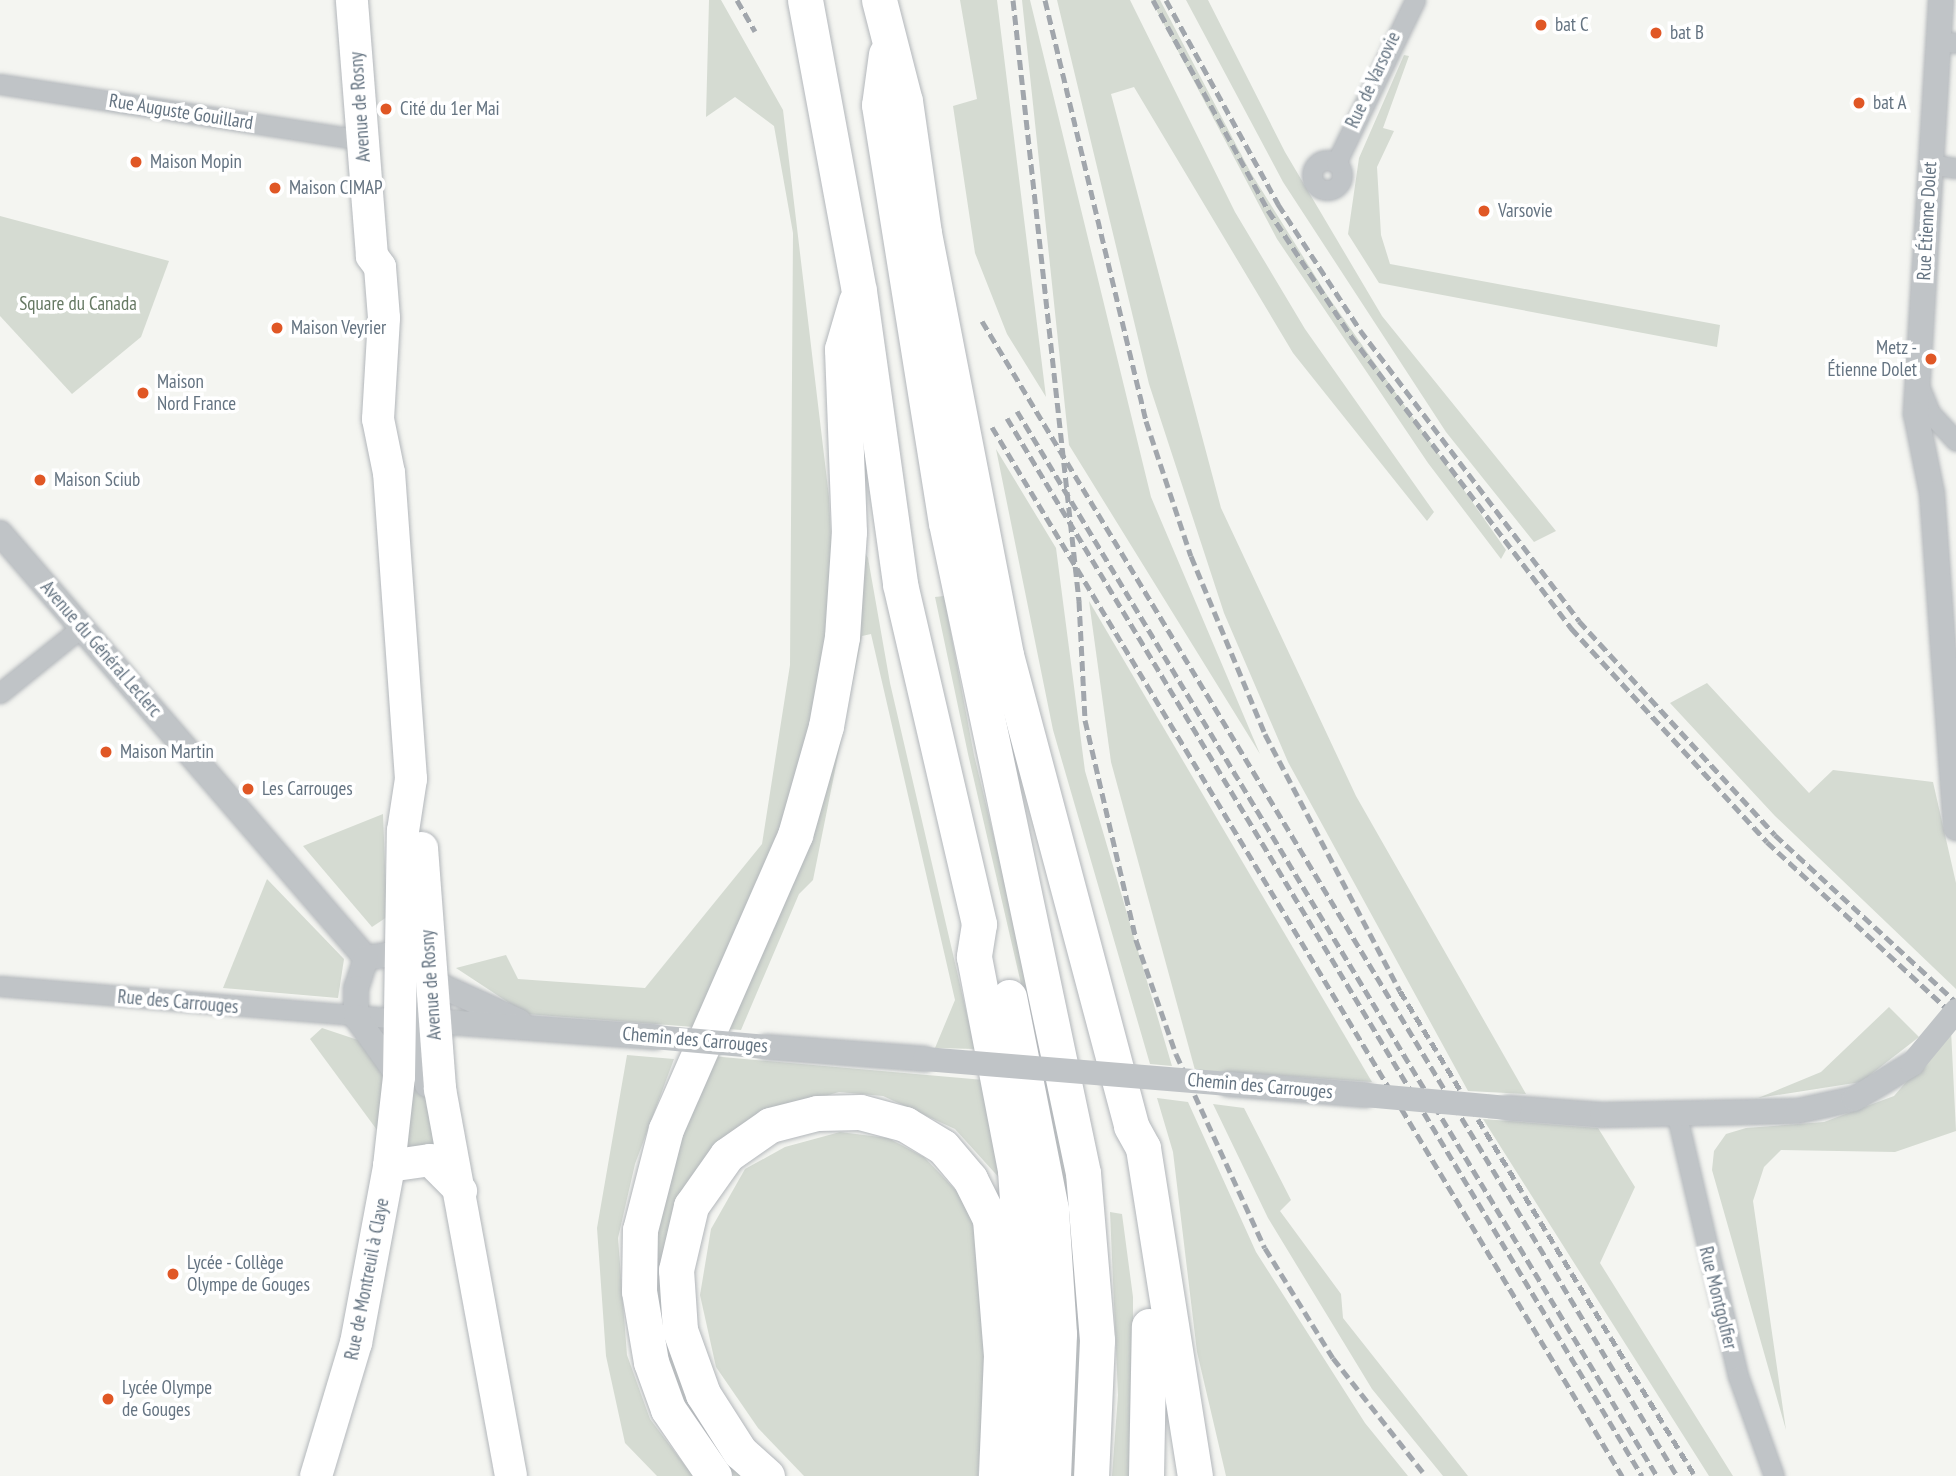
<!DOCTYPE html>
<html>
<head>
<meta charset="utf-8">
<style>
	body { margin:0 }
	#map { position:relative; width:1956px; height:1476px; overflow:hidden; background:#f4f5f1; font-family:"PT Sans Narrow",sans-serif }
	div>[style] { position:absolute }
	[style*='--x'] { left:calc(var(--x)*1px); top:calc(var(--y)*1px); width:calc(var(--w)*1px); rotate:calc(var(--a)*1deg) }
	.green>* { inset:0; background:#d5dbd2 }
	.roads { filter:drop-shadow(0 0 2px #b3b7bb) drop-shadow(0 0 2px #b3b7bb) }
	.minor>* { height:19px; margin:-9.5px; padding:0 9.5px; transform-origin:9.5px; border-radius:9.5px; background:#c0c4c7 }
	.minor>.ring { margin:-9.5px; padding:0; box-sizing:content-box; background:none; border:19px solid #c0c4c7; border-radius:50% }
	.tertiary>* { height:24px; margin:-12px; padding:0 12px; transform-origin:12px; border-radius:12px; background:#c0c4c7 }
	.primary>* { height:32px; margin:-16px; padding:0 16px; transform-origin:16px; border-radius:16px; background:#fff }
	.motorway>* { height:35px; margin:-17.5px; padding:0 17.5px; transform-origin:17.5px; border-radius:17.5px; background:#fff }
	.rail>* { height:5px; margin-top:-2.5px; transform-origin:0; background:repeating-linear-gradient(90deg,#a1a6ac 0 10px,transparent 0 15px) }
	.tertiary-bridge>* { height:24px; margin:-12px; padding:0 12px; transform-origin:12px; border-radius:12px; background:#c0c4c7 }
	.dots>* { width:19px; height:19px; translate:-50% -50%; box-sizing:border-box; border:4px solid #fff; border-radius:50% }
	span { translate:-50% -50%; white-space:nowrap; text-align:center; line-height:1.15; -webkit-text-stroke:7px #fff; paint-order:stroke }
	.poi-label { font-size:19px; color:#647381 }
	.left { translate:0 -50%; text-align:left }
	.right { translate:-100% -50%; text-align:right }
	.street-label { font-size:19px; color:#647381 }
	.park-label { font-size:19px; color:#667963 }
</style>
</head>
<body>
<div id="map">
	<div class="green">
		<i style="clip-path:polygon(709px 0,721px 0,783px 110px,829px 497px,834px 599px,813px 730px,774px 863px,694px 1027px,526px 1014px,456px 968px,506px 955px,518px 979px,645px 988px,762px 844px,790px 665px,793px 233px,774px 126px,735px 97px,706px 117px)"></i>
		<i style="clip-path:polygon(960px 0,997px 0,1046px 397px,1007px 334px,975px 253px,953px 106px,977px 99px)"></i>
		<i style="clip-path:polygon(1022px 0,1030px 0,1151px 497px,1260px 754px,1069px 445px)"></i>
		<i style="clip-path:polygon(1057px 0,1130px 0,1235px 212px,1305px 329px,1434px 512px,1427px 521px,1293px 353px,1134px 87px,1111px 94px,1221px 508px,1356px 796px,1526px 1094px,1468px 1091px,1288px 762px,1224px 613px,1149px 384px)"></i>
		<i style="clip-path:polygon(1151px 0,1160px 0,1251px 173px,1327px 295px,1506px 550px,1501px 559px,1428px 463px,1277px 239px)"></i>
		<i style="clip-path:polygon(1186px 0,1208px 0,1285px 152px,1382px 316px,1556px 531px,1534px 542px,1446px 432px,1283px 182px)"></i>
		<i style="clip-path:polygon(1404px 55px,1409px 56px,1383px 128px,1394px 131px,1377px 167px,1381px 235px,1390px 264px,1720px 325px,1717px 347px,1379px 283px,1348px 234px,1359px 158px)"></i>
		<i style="clip-path:polygon(0 216px,169px 261px,141px 337px,72px 394px,0 316px)"></i>
		<i style="clip-path:polygon(996px 449px,1056px 548px,1085px 771px,1172px 1066px,1150px 1064px,1053px 730px)"></i>
		<i style="clip-path:polygon(862px 548px,868px 558px,890px 683px,975px 1049px,935px 1048px,955px 1000px,871px 634px,862px 636px,813px 880px,799px 894px,741px 1030px,728px 1029px)"></i>
		<i style="clip-path:polygon(944px 596px,974px 755px,1047px 1054px,1037px 1053px,968px 754px,935px 597px)"></i>
		<i style="clip-path:polygon(1089px 601px,1372px 1082px,1195px 1070px,1111px 762px)"></i>
		<i style="clip-path:polygon(1707px 683px,1809px 793px,1833px 770px,1933px 782px,1956px 883px,1956px 989px,1775px 816px,1670px 703px)"></i>
		<i style="clip-path:polygon(383px 814px,387px 917px,372px 927px,303px 846px)"></i>
		<i style="clip-path:polygon(267px 879px,344px 959px,338px 998px,223px 988px)"></i>
		<i style="clip-path:polygon(1889px 1007px,1919px 1037px,1861px 1082px,1758px 1098px,1821px 1072px)"></i>
		<i style="clip-path:polygon(322px 1028px,361px 1041px,382px 1071px,385px 1096px,377px 1130px,310px 1039px)"></i>
		<i style="clip-path:polygon(1951px 1030px,1956px 1131px,1895px 1152px,1781px 1150px,1764px 1167px,1753px 1201px,1786px 1430px,1712px 1170px,1714px 1151px,1726px 1134px,1746px 1128px,1824px 1122px,1894px 1096px)"></i>
		<i style="clip-path:polygon(415px 1031px,434px 1144px,406px 1148px)"></i>
		<i style="clip-path:polygon(627px 1055px,674px 1059px,635px 1164px,618px 1238px,627px 1355px,650px 1419px,693px 1476px,657px 1476px,625px 1443px,606px 1356px,597px 1228px)"></i>
		<i style="clip-path:polygon(711px 1056px,984px 1080px,1003px 1182px,955px 1129px,883px 1096px,839px 1092px,752px 1118px,665px 1251px,749px 1476px,734px 1476px,678px 1391px,658px 1336px,652px 1280px,659px 1207px,684px 1120px)"></i>
		<i style="clip-path:polygon(1043px 1083px,1053px 1084px,1065px 1146px,1083px 1343px,1077px 1476px,1066px 1476px)"></i>
		<i style="clip-path:polygon(1157px 1098px,1188px 1102px,1256px 1252px,1365px 1423px,1408px 1476px,1226px 1476px,1197px 1352px,1173px 1152px)"></i>
		<i style="clip-path:polygon(1213px 1104px,1244px 1108px,1291px 1200px,1280px 1211px,1341px 1294px,1343px 1318px,1468px 1476px,1443px 1476px,1372px 1389px,1268px 1218px)"></i>
		<i style="clip-path:polygon(1483px 1119px,1598px 1128px,1635px 1187px,1600px 1263px,1733px 1476px,1709px 1476px)"></i>
		<i style="clip-path:polygon(840px 1132px,888px 1138px,924px 1157px,966px 1201px,980px 1244px,985px 1380px,978px 1476px,804px 1476px,758px 1428px,716px 1367px,700px 1295px,711px 1229px,745px 1169px,785px 1147px)"></i>
		<i style="clip-path:polygon(1110px 1212px,1122px 1214px,1133px 1297px,1133px 1476px,1112px 1476px,1118px 1395px)"></i>
	</div>
	<div class="roads">
		<div class="minor">
			<i style="--x:1938;--y:41;--w:18;--a:6"></i>
			<i style="--x:0;--y:84;--w:366;--a:8.8"></i>
			<i class="ring" style="left:1312px;top:160px;width:11px;height:11px"></i>
			<i style="--x:1336;--y:163;--w:181;--a:-64.1"></i>
			<i style="--x:1930;--y:164;--w:26;--a:9"></i>
			<i style="--x:1920;--y:388;--w:27;--a:68"></i>
			<i style="--x:1930;--y:413;--w:38;--a:47"></i>
			<i style="--x:0;--y:693;--w:105;--a:-38.8"></i>
			<i style="--x:0;--y:986;--w:412;--a:4.7"></i>
			<i style="--x:1677;--y:1116;--w:267;--a:76.8"></i>
			<i style="--x:1738;--y:1376;--w:106;--a:70.2"></i>
		</div>
		<div class="tertiary">
			<i style="--x:1941;--y:0;--w:415;--a:93.5"></i>
			<i style="--x:1916;--y:414;--w:81;--a:78.6"></i>
			<i style="--x:1932;--y:493;--w:336;--a:85.9"></i>
			<i style="--x:0;--y:533;--w:561;--a:49.27"></i>
			<i style="--x:366;--y:958;--w:33;--a:-9"></i>
			<i style="--x:399;--y:953;--w:25;--a:58"></i>
			<i style="--x:412;--y:974;--w:112;--a:82.3"></i>
			<i style="--x:366;--y:958;--w:32;--a:108"></i>
			<i style="--x:356;--y:988;--w:29;--a:90"></i>
			<i style="--x:356;--y:1017;--w:74;--a:54.4"></i>
			<i style="--x:419;--y:976;--w:110;--a:24.2"></i>
			<i style="--x:432;--y:1021;--w:223;--a:4.1"></i>
			<i style="--x:767;--y:1047;--w:158;--a:4.3"></i>
			<i style="--x:1229;--y:1084;--w:136;--a:4.6"></i>
			<i style="--x:1509;--y:1108;--w:93;--a:4.3"></i>
			<i style="--x:1602;--y:1115;--w:196;--a:-1.2"></i>
			<i style="--x:1798;--y:1111;--w:57;--a:-12.1"></i>
			<i style="--x:1854;--y:1099;--w:68;--a:-31.1"></i>
		</div>
		<div class="primary">
			<i style="--x:422;--y:848;--w:242;--a:85.7"></i>
			<i style="--x:440;--y:1089;--w:393;--a:79.6"></i>
			<i style="--x:389;--y:1166;--w:41;--a:-8.3"></i>
			<i style="--x:430;--y:1160;--w:44;--a:45"></i>
			<i style="--x:316;--y:1476;--w:139;--a:-73.3"></i>
			<i style="--x:356;--y:1343;--w:180;--a:-79.4"></i>
			<i style="--x:389;--y:1166;--w:90;--a:-83.6"></i>
			<i style="--x:399;--y:1077;--w:246;--a:-89.1"></i>
			<i style="--x:403;--y:831;--w:53;--a:-81.3"></i>
			<i style="--x:411;--y:779;--w:307;--a:-94.1"></i>
			<i style="--x:389;--y:473;--w:55;--a:-101.5"></i>
			<i style="--x:378;--y:419;--w:101;--a:-86.6"></i>
			<i style="--x:384;--y:318;--w:51;--a:-94.5"></i>
			<i style="--x:380;--y:267;--w:14;--a:-126"></i>
			<i style="--x:372;--y:256;--w:257;--a:-94.5"></i>
		</div>
		<div class="motorway">
			<i style="--x:805;--y:0;--w:296;--a:79.5"></i>
			<i style="--x:859;--y:291;--w:296;--a:82"></i>
			<i style="--x:900;--y:584;--w:349;--a:76.9"></i>
			<i style="--x:979;--y:924;--w:33;--a:99"></i>
			<i style="--x:974;--y:957;--w:217;--a:79.1"></i>
			<i style="--x:1015;--y:1170;--w:178;--a:86.1"></i>
			<i style="--x:1027;--y:1348;--w:128;--a:93.1"></i>
			<i style="--x:879;--y:0;--w:104;--a:75.6"></i>
			<i style="--x:905;--y:101;--w:133;--a:81.8"></i>
			<i style="--x:924;--y:233;--w:430;--a:79"></i>
			<i style="--x:1006;--y:655;--w:487;--a:75.1"></i>
			<i style="--x:1131;--y:1126;--w:25;--a:61"></i>
			<i style="--x:1143;--y:1148;--w:332;--a:81"></i>
			<i style="--x:886;--y:54;--w:51;--a:97.8"></i>
			<i style="--x:879;--y:105;--w:423;--a:80.9"></i>
			<i style="--x:946;--y:523;--w:664;--a:78.1"></i>
			<i style="--x:1083;--y:1173;--w:168;--a:85.2"></i>
			<i style="--x:1097;--y:1340;--w:136;--a:92.5"></i>
			<i style="--x:1009;--y:997;--w:217;--a:78.8"></i>
			<i style="--x:1051;--y:1210;--w:124;--a:86.3"></i>
			<i style="--x:1059;--y:1334;--w:142;--a:92.4"></i>
			<i style="--x:714;--y:1476;--w:81;--a:-124.5"></i>
			<i style="--x:668;--y:1409;--w:50;--a:-109.9"></i>
			<i style="--x:651;--y:1362;--w:72;--a:-99.6"></i>
			<i style="--x:639;--y:1291;--w:61;--a:-89.1"></i>
			<i style="--x:640;--y:1230;--w:104;--a:-75.6"></i>
			<i style="--x:666;--y:1129;--w:321;--a:-66.3"></i>
			<i style="--x:795;--y:835;--w:113;--a:-74.1"></i>
			<i style="--x:826;--y:726;--w:90;--a:-79.8"></i>
			<i style="--x:842;--y:637;--w:105;--a:-86.2"></i>
			<i style="--x:849;--y:532;--w:183;--a:-92.2"></i>
			<i style="--x:842;--y:349;--w:50;--a:-73.7"></i>
			<i style="--x:767;--y:1476;--w:36;--a:-138"></i>
			<i style="--x:740;--y:1452;--w:69;--a:-122.5"></i>
			<i style="--x:703;--y:1394;--w:68;--a:-109.8"></i>
			<i style="--x:680;--y:1330;--w:60;--a:-93.8"></i>
			<i style="--x:676;--y:1270;--w:66;--a:-76.8"></i>
			<i style="--x:691;--y:1206;--w:62;--a:-54.8"></i>
			<i style="--x:727;--y:1155;--w:52;--a:-34.9"></i>
			<i style="--x:770;--y:1125;--w:49;--a:-14.3"></i>
			<i style="--x:817;--y:1113;--w:43;--a:-1.3"></i>
			<i style="--x:860;--y:1112;--w:47;--a:14.9"></i>
			<i style="--x:905;--y:1124;--w:44;--a:31.2"></i>
			<i style="--x:943;--y:1147;--w:42;--a:49.8"></i>
			<i style="--x:970;--y:1179;--w:45;--a:63.4"></i>
			<i style="--x:990;--y:1219;--w:136;--a:85.4"></i>
			<i style="--x:1001;--y:1355;--w:121;--a:92.4"></i>
			<i style="--x:1146;--y:1476;--w:150;--a:-88.9"></i>
		</div>
	</div>
	<div class="rail">
		<i style="--x:737;--y:0;--w:36;--a:60"></i>
		<i style="--x:1013;--y:0;--w:605;--a:83.73"></i>
		<i style="--x:1079;--y:601;--w:119;--a:87.1"></i>
		<i style="--x:1085;--y:720;--w:226;--a:76.9"></i>
		<i style="--x:1136;--y:940;--w:121;--a:70.7"></i>
		<i style="--x:1176;--y:1054;--w:213;--a:65.4"></i>
		<i style="--x:1265;--y:1248;--w:129;--a:58.3"></i>
		<i style="--x:1333;--y:1358;--w:150;--a:51.8"></i>
		<i style="--x:1045;--y:0;--w:433;--a:76.5"></i>
		<i style="--x:1146;--y:421;--w:142;--a:71.6"></i>
		<i style="--x:1191;--y:556;--w:193;--a:67.4"></i>
		<i style="--x:1265;--y:734;--w:290;--a:62.3"></i>
		<i style="--x:1400;--y:991;--w:568;--a:58.69"></i>
		<i style="--x:1153;--y:0;--w:239;--a:61.3"></i>
		<i style="--x:1268;--y:210;--w:151;--a:56.6"></i>
		<i style="--x:1351;--y:336;--w:366;--a:53"></i>
		<i style="--x:1571;--y:628;--w:290;--a:47.5"></i>
		<i style="--x:1767;--y:842;--w:258;--a:42.8"></i>
		<i style="--x:1166;--y:0;--w:233;--a:61.2"></i>
		<i style="--x:1278;--y:204;--w:150;--a:56.9"></i>
		<i style="--x:1360;--y:330;--w:364;--a:53"></i>
		<i style="--x:1579;--y:621;--w:290;--a:47.5"></i>
		<i style="--x:1775;--y:835;--w:246;--a:42.7"></i>
		<i style="--x:982;--y:321;--w:1348;--a:58.96"></i>
		<i style="--x:1017;--y:411;--w:1243;--a:59"></i>
		<i style="--x:1007;--y:418;--w:1234;--a:59.03"></i>
		<i style="--x:992;--y:427;--w:1224;--a:59.01"></i>
	</div>
	<div class="tertiary-bridge">
		<i style="--x:654;--y:1037;--w:113;--a:5.1"></i>
		<i style="--x:925;--y:1059;--w:305;--a:4.7"></i>
		<i style="--x:1912;--y:1064;--w:69;--a:-50.3"></i>
		<i style="--x:1365;--y:1095;--w:145;--a:5.2"></i>
	</div>
	<div class="dots">
		<i style="left:1541px;top:25px;background:#e05725"></i>
		<i style="left:1656px;top:33px;background:#e05725"></i>
		<i style="left:1859px;top:103px;background:#e05725"></i>
		<i style="left:386px;top:109px;background:#e05725"></i>
		<i style="left:136px;top:162px;background:#e05725"></i>
		<i style="left:275px;top:188px;background:#e05725"></i>
		<i style="left:1484px;top:211px;background:#e05725"></i>
		<i style="left:277px;top:328px;background:#e05725"></i>
		<i style="left:1931px;top:359px;background:#e05725"></i>
		<i style="left:143px;top:393px;background:#e05725"></i>
		<i style="left:40px;top:480px;background:#e05725"></i>
		<i style="left:106px;top:752px;background:#e05725"></i>
		<i style="left:248px;top:789px;background:#e05725"></i>
		<i style="left:173px;top:1274px;background:#e05725"></i>
		<i style="left:108px;top:1399px;background:#e05725"></i>
	</div>
	<div class="poi-label">
		<span class="left" style="left:1555px;top:25px">bat C</span>
		<span class="left" style="left:1670px;top:33px">bat B</span>
		<span class="left" style="left:1873px;top:103px">bat A</span>
		<span class="left" style="left:400px;top:109px">Cité du 1er Mai</span>
		<span class="left" style="left:150px;top:162px">Maison Mopin</span>
		<span class="left" style="left:289px;top:188px">Maison CIMAP</span>
		<span class="left" style="left:1498px;top:211px">Varsovie</span>
		<span class="left" style="left:291px;top:328px">Maison Veyrier</span>
		<span class="right" style="left:1917px;top:359px">Metz -<br>Étienne Dolet</span>
		<span class="left" style="left:157px;top:393px">Maison<br>Nord France</span>
		<span class="left" style="left:54px;top:480px">Maison Sciub</span>
		<span class="left" style="left:120px;top:752px">Maison Martin</span>
		<span class="left" style="left:262px;top:789px">Les Carrouges</span>
		<span class="left" style="left:187px;top:1274px">Lycée - Collège<br>Olympe de Gouges</span>
		<span class="left" style="left:122px;top:1399px">Lycée Olympe<br>de Gouges</span>
	</div>
	<div class="street-label">
		<span style="left:1373px;top:80px;rotate:-65deg">Rue de Varsovie</span>
		<span style="left:360px;top:107px;rotate:-94deg">Avenue de Rosny</span>
		<span style="left:181px;top:112px;rotate:9deg">Rue Auguste Gouillard</span>
		<span style="left:1927px;top:221px;rotate:-87deg">Rue Étienne Dolet</span>
		<span style="left:101px;top:649px;rotate:49deg">Avenue du Général Leclerc</span>
		<span style="left:431px;top:985px;rotate:-94deg">Avenue de Rosny</span>
		<span style="left:178px;top:1002px;rotate:5deg">Rue des Carrouges</span>
		<span style="left:695px;top:1040px;rotate:5deg">Chemin des Carrouges</span>
		<span style="left:1260px;top:1086px;rotate:5deg">Chemin des Carrouges</span>
		<span style="left:367px;top:1279px;rotate:-79deg">Rue de Montreuil à Claye</span>
		<span style="left:1718px;top:1298px;rotate:76deg">Rue Montgolfier</span>
	</div>
	<div class="park-label">
		<span style="left:78px;top:304px">Square du Canada</span>
	</div>
</div>
</body>
</html>
